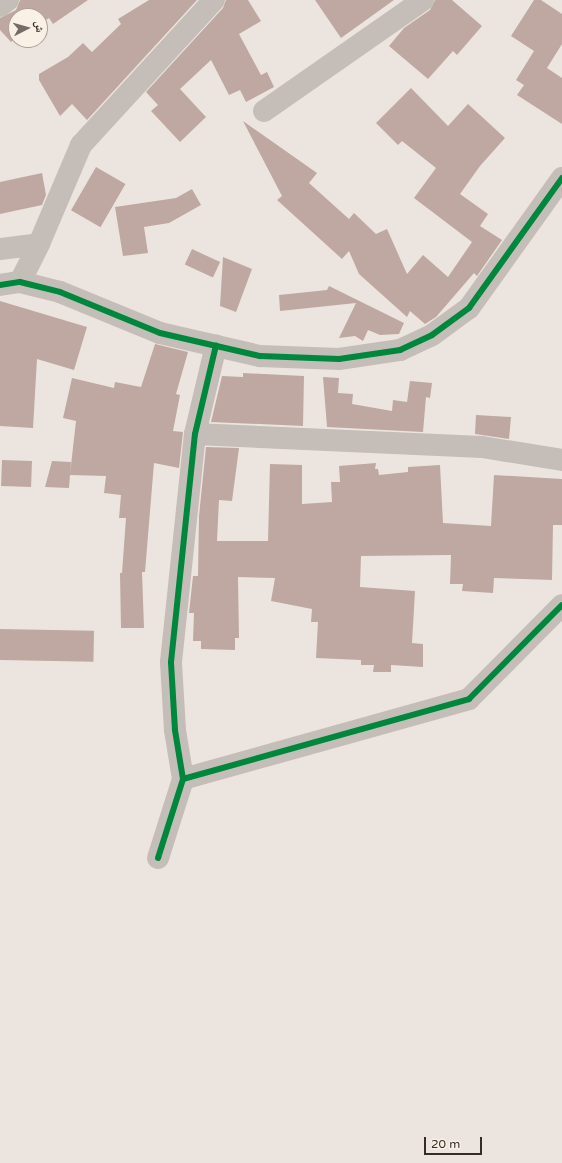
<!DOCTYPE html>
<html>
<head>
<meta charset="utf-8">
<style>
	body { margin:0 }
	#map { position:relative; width:562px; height:1163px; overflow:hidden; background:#ece5df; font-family:"Varela Round","Noto Naskh Arabic",sans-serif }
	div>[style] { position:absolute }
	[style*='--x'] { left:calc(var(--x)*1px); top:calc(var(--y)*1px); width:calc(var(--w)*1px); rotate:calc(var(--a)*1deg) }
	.building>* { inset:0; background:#bfa8a1; transform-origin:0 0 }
	.minor>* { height:22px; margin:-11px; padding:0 11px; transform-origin:11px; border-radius:11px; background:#c5beb8 }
	.cycleway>* { height:6px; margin:-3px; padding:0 3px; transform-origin:3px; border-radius:3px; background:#00873e }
	span { translate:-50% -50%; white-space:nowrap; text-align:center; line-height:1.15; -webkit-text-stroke:3.5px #f9f0e6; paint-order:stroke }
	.north { position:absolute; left:8px; top:8px; width:40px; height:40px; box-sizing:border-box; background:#f9f0e6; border:1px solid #aba19a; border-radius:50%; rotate:84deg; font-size:11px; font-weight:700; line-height:16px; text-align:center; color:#352b27 }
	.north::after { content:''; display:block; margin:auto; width:14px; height:18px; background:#756c67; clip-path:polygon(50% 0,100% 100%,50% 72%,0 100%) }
	.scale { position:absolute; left:424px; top:1137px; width:58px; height:18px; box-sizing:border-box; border:2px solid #352b27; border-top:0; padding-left:5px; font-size:12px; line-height:14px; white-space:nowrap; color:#352b27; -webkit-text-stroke:3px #f9f0e6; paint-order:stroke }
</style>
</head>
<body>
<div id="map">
	<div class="building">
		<i style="clip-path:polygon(20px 0,88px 0,53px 24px,49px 18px,40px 24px,40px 16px,16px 16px,16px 37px,11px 42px,0 30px,0 18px,16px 10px)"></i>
		<i style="clip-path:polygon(149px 0,197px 0,87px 120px,72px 104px,60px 116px,39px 80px,39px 74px,68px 57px,83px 43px,92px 52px,121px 24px,118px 19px)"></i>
		<i style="clip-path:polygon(226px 0,248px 0,261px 21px,239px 34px,261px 75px,267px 72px,274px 87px,246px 102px,240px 90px,229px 95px,211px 60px,180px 89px,206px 117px,180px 142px,151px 111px,158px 105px,146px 92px,223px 8px)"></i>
		<i style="clip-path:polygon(315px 0,394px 0,341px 38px)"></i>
		<i style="clip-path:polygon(435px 0,452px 0,482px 26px,457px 55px,453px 51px,428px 79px,389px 46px,404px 28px,430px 10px)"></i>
		<i style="clip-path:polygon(534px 0,541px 0,562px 14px,562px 44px,547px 68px,562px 78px,562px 124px,517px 95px,524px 85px,516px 80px,534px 51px,511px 36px)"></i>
		<i style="clip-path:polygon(411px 88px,448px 126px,468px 104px,505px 138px,480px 166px,460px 194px,488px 214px,480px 226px,502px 240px,477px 276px,474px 273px,436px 317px,425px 324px,410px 311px,407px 317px,359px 274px,349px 251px,342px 259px,277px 200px,282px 196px,243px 121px,317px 173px,309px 183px,349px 219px,354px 213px,376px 234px,387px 229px,407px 274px,423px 255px,448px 277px,472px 242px,414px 198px,436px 168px,402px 141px,398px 145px,376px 123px)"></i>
		<i style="left:96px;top:167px;width:34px;height:50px;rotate:30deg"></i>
		<i style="clip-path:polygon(42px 173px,46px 195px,42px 205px,0 214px,0 182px)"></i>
		<i style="clip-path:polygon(192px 189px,201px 205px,169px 223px,144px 227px,148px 253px,123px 256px,115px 207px,176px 198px)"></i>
		<i style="left:192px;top:249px;width:31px;height:17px;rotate:25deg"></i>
		<i style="clip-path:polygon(223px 257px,252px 269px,236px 312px,220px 306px)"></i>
		<i style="clip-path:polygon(329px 286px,404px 323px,399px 334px,380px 335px,368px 330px,363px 341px,355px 336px,339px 338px,356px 303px,280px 311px,279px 295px,327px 290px)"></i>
		<i style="clip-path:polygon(0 301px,87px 327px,74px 370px,37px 359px,33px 428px,0 426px)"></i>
		<i style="clip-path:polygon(155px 344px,188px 352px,176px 394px,180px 395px,173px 431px,183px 432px,179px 468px,154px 463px,145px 572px,142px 572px,144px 628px,121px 628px,120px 573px,122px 573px,126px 518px,119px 518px,121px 495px,104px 493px,106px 476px,70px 475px,69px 488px,45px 487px,52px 461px,71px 462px,70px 474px,76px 421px,63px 418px,72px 378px,114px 388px,115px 382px,141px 387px)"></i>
		<i style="clip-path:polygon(243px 373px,304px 376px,303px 426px,211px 422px,222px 376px,243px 377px)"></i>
		<i style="clip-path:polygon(323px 377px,339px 378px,338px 393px,353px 394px,352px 404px,392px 411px,393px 400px,407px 402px,410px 381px,432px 383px,430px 398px,426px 397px,423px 432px,327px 427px)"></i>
		<i style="clip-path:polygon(476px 415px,511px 417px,509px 439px,475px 434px)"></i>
		<i style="clip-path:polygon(206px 447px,239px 448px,232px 501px,219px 500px,217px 541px,268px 541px,270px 464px,302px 465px,302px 504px,332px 502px,331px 482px,340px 482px,339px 466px,376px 463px,375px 469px,378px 469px,379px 475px,408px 472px,408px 467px,440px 465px,443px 523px,491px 526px,494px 475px,562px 479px,562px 525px,553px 525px,552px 580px,494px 578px,493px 593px,462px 591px,463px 584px,450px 584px,451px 555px,361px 556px,360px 587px,415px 591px,412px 643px,423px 644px,423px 667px,391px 665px,391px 672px,373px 672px,374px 665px,361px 665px,361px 660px,316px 658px,318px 622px,311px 622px,312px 609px,271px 601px,275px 578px,238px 577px,239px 638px,235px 638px,235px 650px,201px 649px,201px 641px,193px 641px,194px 613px,189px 613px,193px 576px,198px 576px,199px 516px)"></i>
		<i style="left:2px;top:460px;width:30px;height:26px;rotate:2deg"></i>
		<i style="left:0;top:629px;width:94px;height:31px;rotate:1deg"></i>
	</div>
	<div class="minor">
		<i style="--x:0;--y:6;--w:10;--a:-37"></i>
		<i style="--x:264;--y:111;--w:194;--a:-34.9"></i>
		<i style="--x:0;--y:249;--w:39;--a:-7"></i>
		<i style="--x:20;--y:282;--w:42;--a:-63.4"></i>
		<i style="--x:39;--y:244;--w:108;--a:-67"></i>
		<i style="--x:81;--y:145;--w:197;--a:-47.5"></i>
		<i style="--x:0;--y:285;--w:20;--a:-9"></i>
		<i style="--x:20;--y:282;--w:41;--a:14"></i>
		<i style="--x:60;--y:292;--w:108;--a:22.3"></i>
		<i style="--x:160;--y:333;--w:103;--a:13"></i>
		<i style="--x:260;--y:356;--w:79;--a:2.2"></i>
		<i style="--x:339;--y:359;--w:62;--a:-8.4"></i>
		<i style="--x:400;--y:350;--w:35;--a:-25"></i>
		<i style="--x:432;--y:335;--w:46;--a:-36.1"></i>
		<i style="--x:469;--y:308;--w:160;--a:-54.4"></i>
		<i style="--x:195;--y:434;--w:287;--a:2.6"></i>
		<i style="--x:482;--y:447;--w:81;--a:9.2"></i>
		<i style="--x:183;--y:779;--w:297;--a:-15.6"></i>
		<i style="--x:469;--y:699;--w:132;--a:-45.3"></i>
		<i style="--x:158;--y:858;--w:83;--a:-72.4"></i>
		<i style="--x:183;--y:779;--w:50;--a:-99.3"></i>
		<i style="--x:175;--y:730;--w:68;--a:-93.4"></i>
		<i style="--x:171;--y:662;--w:229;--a:-84"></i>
		<i style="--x:195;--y:434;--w:91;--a:-76.7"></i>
	</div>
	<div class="cycleway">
		<i style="--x:0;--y:285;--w:20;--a:-9"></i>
		<i style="--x:20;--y:282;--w:41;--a:14"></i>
		<i style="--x:60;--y:292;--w:108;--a:22.3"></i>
		<i style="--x:160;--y:333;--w:103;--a:13"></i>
		<i style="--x:260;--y:356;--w:79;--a:2.2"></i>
		<i style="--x:339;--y:359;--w:62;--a:-8.4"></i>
		<i style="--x:400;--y:350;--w:35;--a:-25"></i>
		<i style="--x:432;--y:335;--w:46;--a:-36.1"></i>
		<i style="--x:469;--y:308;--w:160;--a:-54.4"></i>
		<i style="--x:183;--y:779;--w:297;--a:-15.6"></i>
		<i style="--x:469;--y:699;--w:132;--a:-45.3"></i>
		<i style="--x:158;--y:858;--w:83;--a:-72.4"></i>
		<i style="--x:183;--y:779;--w:50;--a:-99.3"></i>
		<i style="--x:175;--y:730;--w:68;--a:-93.4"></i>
		<i style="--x:171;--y:662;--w:229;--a:-84"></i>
		<i style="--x:195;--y:434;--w:91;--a:-76.7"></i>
	</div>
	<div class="north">ش</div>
	<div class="scale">20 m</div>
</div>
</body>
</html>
